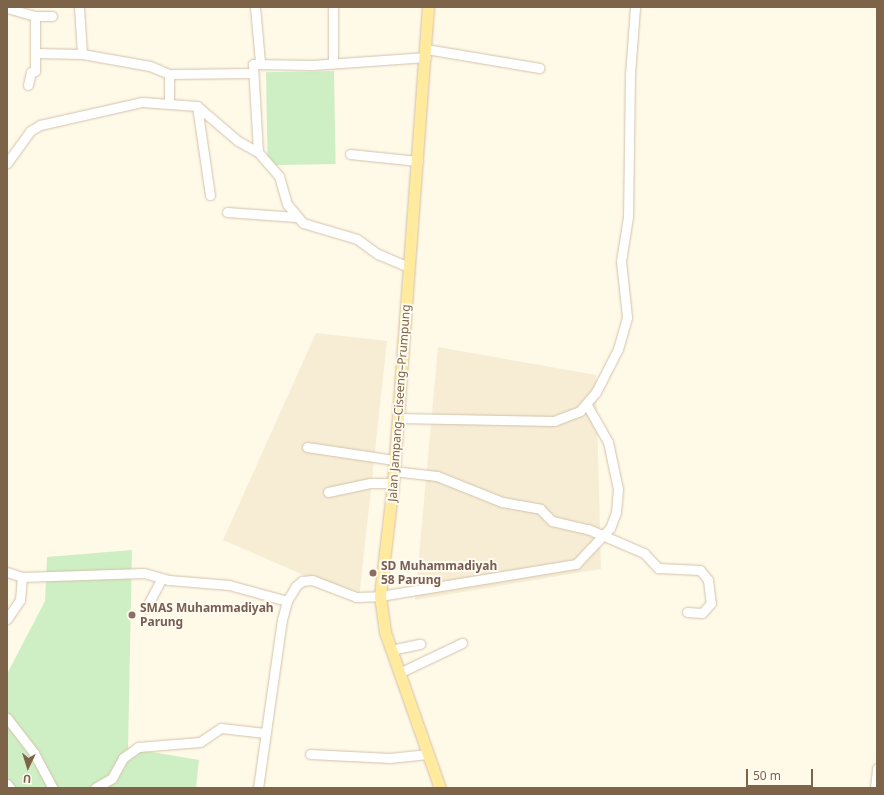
<!DOCTYPE html>
<html>
<head>
<meta charset="utf-8">
<style>
	body { margin:0 }
	#map { position:relative; width:884px; height:795px; overflow:hidden; background:#fff9e8; font-family:"Noto Sans",sans-serif }
	div>[style] { position:absolute }
	[style*='--x'] { left:calc(var(--x)*1px); top:calc(var(--y)*1px); width:calc(var(--w)*1px); rotate:calc(var(--a)*1deg) }
	.residential>* { inset:0; background:#f7edd5 }
	.green>* { inset:0; background:#ceefc3; transform-origin:0 0 }
	.roads { filter:drop-shadow(0 0 1px #d3c2ab) drop-shadow(0 0 1px #d3c2ab) }
	.minor>* { height:9px; margin:-4.5px; padding:0 4.5px; transform-origin:4.5px; border-radius:4.5px; background:#fff }
	.major>* { height:11px; margin:-5.5px; padding:0 5.5px; transform-origin:5.5px; border-radius:5.5px; background:#ffea9e }
	.dots>* { width:11px; height:11px; translate:-50% -50%; box-sizing:border-box; border:2px solid #fffbf0; border-radius:50% }
	span { translate:-50% -50%; white-space:nowrap; text-align:center; line-height:1.15; -webkit-text-stroke:4px #fffbf0; paint-order:stroke }
	.street-label { font-size:12px; color:#7d6348 }
	.education-label { font-size:12px; color:#785e54; font-weight:700 }
	.left { translate:0 -50%; text-align:left }
	.frame { position:absolute; inset:0; border:8px solid #7d6348; pointer-events:none }
	.north { position:absolute; left:8px; top:747px; width:40px; height:40px; -webkit-text-stroke:3px #fffbf0; paint-order:stroke; rotate:184deg; font-size:11px; font-weight:700; line-height:16px; text-align:center; color:#7d6348 }
	.north::after { content:''; display:block; margin:auto; width:14px; height:18px; background:#7d6348; clip-path:polygon(50% 0,100% 100%,50% 72%,0 100%) }
	.scale { position:absolute; left:746px; top:769px; width:67px; height:18px; box-sizing:border-box; border:2px solid #7d6348; border-top:0; padding-left:5px; font-size:12px; line-height:14px; white-space:nowrap; color:#7d6348; -webkit-text-stroke:3px #fffbf0; paint-order:stroke }
</style>
</head>
<body>
<div id="map">
	<div class="residential">
		<i style="clip-path:polygon(316px 333px,387px 341px,359px 599px,223px 540px)"></i>
		<i style="clip-path:polygon(438px 347px,596px 375px,601px 569px,415px 600px)"></i>
	</div>
	<div class="green">
		<i style="left:334px;top:71px;width:93px;height:68px;rotate:89deg"></i>
		<i style="clip-path:polygon(132px 550px,128px 748px,199px 760px,196px 788px,7px 788px,7px 674px,45px 601px,47px 557px)"></i>
	</div>
	<div class="roads">
		<div class="minor">
			<i style="--x:79;--y:7;--w:47;--a:86.3"></i>
			<i style="--x:255;--y:7;--w:55;--a:84.8"></i>
			<i style="--x:7;--y:8;--w:29;--a:16"></i>
			<i style="--x:35;--y:16;--w:17;--a:0"></i>
			<i style="--x:35;--y:16;--w:37;--a:90"></i>
			<i style="--x:426;--y:49;--w:115;--a:9.5"></i>
			<i style="--x:333;--y:61;--w:54;--a:-90"></i>
			<i style="--x:28;--y:85;--w:13;--a:-77"></i>
			<i style="--x:31;--y:72;--w:4;--a:-14"></i>
			<i style="--x:35;--y:71;--w:18;--a:-90"></i>
			<i style="--x:35;--y:53;--w:47;--a:1.2"></i>
			<i style="--x:82;--y:54;--w:69;--a:10"></i>
			<i style="--x:150;--y:66;--w:21;--a:23"></i>
			<i style="--x:169;--y:74;--w:84;--a:-0.7"></i>
			<i style="--x:169;--y:103;--w:29;--a:-90"></i>
			<i style="--x:197;--y:106;--w:90;--a:81.7"></i>
			<i style="--x:258;--y:152;--w:88;--a:-93.3"></i>
			<i style="--x:253;--y:64;--w:60;--a:1"></i>
			<i style="--x:313;--y:65;--w:113;--a:-4"></i>
			<i style="--x:350;--y:154;--w:68;--a:5.9"></i>
			<i style="--x:7;--y:163;--w:39;--a:-54"></i>
			<i style="--x:30;--y:131;--w:12;--a:-31"></i>
			<i style="--x:40;--y:125;--w:105;--a:-12.7"></i>
			<i style="--x:142;--y:102;--w:55;--a:4.2"></i>
			<i style="--x:197;--y:106;--w:54;--a:40.5"></i>
			<i style="--x:238;--y:141;--w:23;--a:29"></i>
			<i style="--x:258;--y:152;--w:32;--a:49"></i>
			<i style="--x:279;--y:176;--w:29;--a:74"></i>
			<i style="--x:287;--y:204;--w:25;--a:50"></i>
			<i style="--x:303;--y:223;--w:56;--a:16.5"></i>
			<i style="--x:357;--y:239;--w:26;--a:36"></i>
			<i style="--x:378;--y:254;--w:34;--a:23"></i>
			<i style="--x:227;--y:212;--w:69;--a:4.1"></i>
			<i style="--x:397;--y:418;--w:157;--a:1.1"></i>
			<i style="--x:554;--y:421;--w:28;--a:-21"></i>
			<i style="--x:580;--y:411;--w:25;--a:-50"></i>
			<i style="--x:596;--y:392;--w:48;--a:-62.9"></i>
			<i style="--x:618;--y:349;--w:33;--a:-74"></i>
			<i style="--x:627;--y:317;--w:56;--a:-96.1"></i>
			<i style="--x:621;--y:261;--w:45;--a:-81"></i>
			<i style="--x:628;--y:217;--w:143;--a:-89.2"></i>
			<i style="--x:630;--y:74;--w:67;--a:-85.7"></i>
			<i style="--x:307;--y:447;--w:88;--a:8.5"></i>
			<i style="--x:393;--y:471;--w:44;--a:6.5"></i>
			<i style="--x:437;--y:476;--w:70;--a:21.8"></i>
			<i style="--x:502;--y:502;--w:39;--a:10"></i>
			<i style="--x:540;--y:509;--w:17;--a:45"></i>
			<i style="--x:552;--y:521;--w:37;--a:13"></i>
			<i style="--x:588;--y:529;--w:61;--a:23.2"></i>
			<i style="--x:644;--y:553;--w:21;--a:47"></i>
			<i style="--x:658;--y:568;--w:42;--a:2.7"></i>
			<i style="--x:700;--y:570;--w:13;--a:51"></i>
			<i style="--x:708;--y:580;--w:23;--a:83"></i>
			<i style="--x:711;--y:603;--w:13;--a:132"></i>
			<i style="--x:702;--y:613;--w:15;--a:-176"></i>
			<i style="--x:328;--y:492;--w:43;--a:-12.1"></i>
			<i style="--x:370;--y:483;--w:23;--a:0"></i>
			<i style="--x:7;--y:572;--w:16;--a:18"></i>
			<i style="--x:146;--y:608;--w:34;--a:-62"></i>
			<i style="--x:7;--y:619;--w:23;--a:-56"></i>
			<i style="--x:20;--y:600;--w:23;--a:-85"></i>
			<i style="--x:22;--y:577;--w:122;--a:-1.9"></i>
			<i style="--x:144;--y:573;--w:26;--a:16"></i>
			<i style="--x:169;--y:580;--w:60;--a:4.8"></i>
			<i style="--x:229;--y:585;--w:60;--a:15.4"></i>
			<i style="--x:391;--y:650;--w:30;--a:-12"></i>
			<i style="--x:399;--y:673;--w:70;--a:-25.5"></i>
			<i style="--x:7;--y:718;--w:44;--a:52.4"></i>
			<i style="--x:34;--y:753;--w:40;--a:62"></i>
			<i style="--x:310;--y:754;--w:80;--a:2.9"></i>
			<i style="--x:390;--y:758;--w:38;--a:-6"></i>
			<i style="--x:7;--y:784;--w:5;--a:53"></i>
			<i style="--x:95;--y:788;--w:20;--a:-30"></i>
			<i style="--x:112;--y:778;--w:23;--a:-61"></i>
			<i style="--x:123;--y:758;--w:19;--a:-36"></i>
			<i style="--x:138;--y:747;--w:62;--a:-4.6"></i>
			<i style="--x:200;--y:742;--w:25;--a:-34"></i>
			<i style="--x:221;--y:728;--w:44;--a:6.5"></i>
			<i style="--x:258;--y:788;--w:170;--a:-81.9"></i>
			<i style="--x:282;--y:620;--w:20;--a:-75"></i>
			<i style="--x:287;--y:601;--w:17;--a:-59"></i>
			<i style="--x:296;--y:586;--w:8;--a:-40"></i>
			<i style="--x:302;--y:581;--w:10;--a:-6"></i>
			<i style="--x:312;--y:580;--w:47;--a:21.1"></i>
			<i style="--x:356;--y:597;--w:24;--a:-2"></i>
			<i style="--x:380;--y:596;--w:199;--a:-9.3"></i>
			<i style="--x:576;--y:564;--w:50;--a:-46.6"></i>
			<i style="--x:610;--y:528;--w:17;--a:-69"></i>
			<i style="--x:616;--y:512;--w:23;--a:-85"></i>
			<i style="--x:618;--y:489;--w:48;--a:-102"></i>
			<i style="--x:608;--y:442;--w:43;--a:-119.6"></i>
			<i style="--x:875;--y:788;--w:20;--a:-84"></i>
		</div>
		<div class="major">
			<i style="--x:428;--y:7;--w:477;--a:94.2"></i>
			<i style="--x:393;--y:483;--w:114;--a:96.6"></i>
			<i style="--x:380;--y:596;--w:36;--a:82"></i>
			<i style="--x:385;--y:632;--w:165;--a:70.6"></i>
		</div>
	</div>
	<div class="dots">
		<i style="left:373px;top:573px;background:#8d6e63"></i>
		<i style="left:132px;top:615px;background:#8d6e63"></i>
	</div>
	<div class="street-label">
		<span style="left:399px;top:403px;rotate:-86deg">Jalan Jampang–Ciseeng–Prumpung</span>
	</div>
	<div class="education-label">
		<span class="left" style="left:381px;top:573px">SD Muhammadiyah<br>58 Parung</span>
		<span class="left" style="left:140px;top:615px">SMAS Muhammadiyah<br>Parung</span>
	</div>
	<div class="frame"></div>
	<div class="north">U</div>
	<div class="scale">50 m</div>
</div>
</body>
</html>
